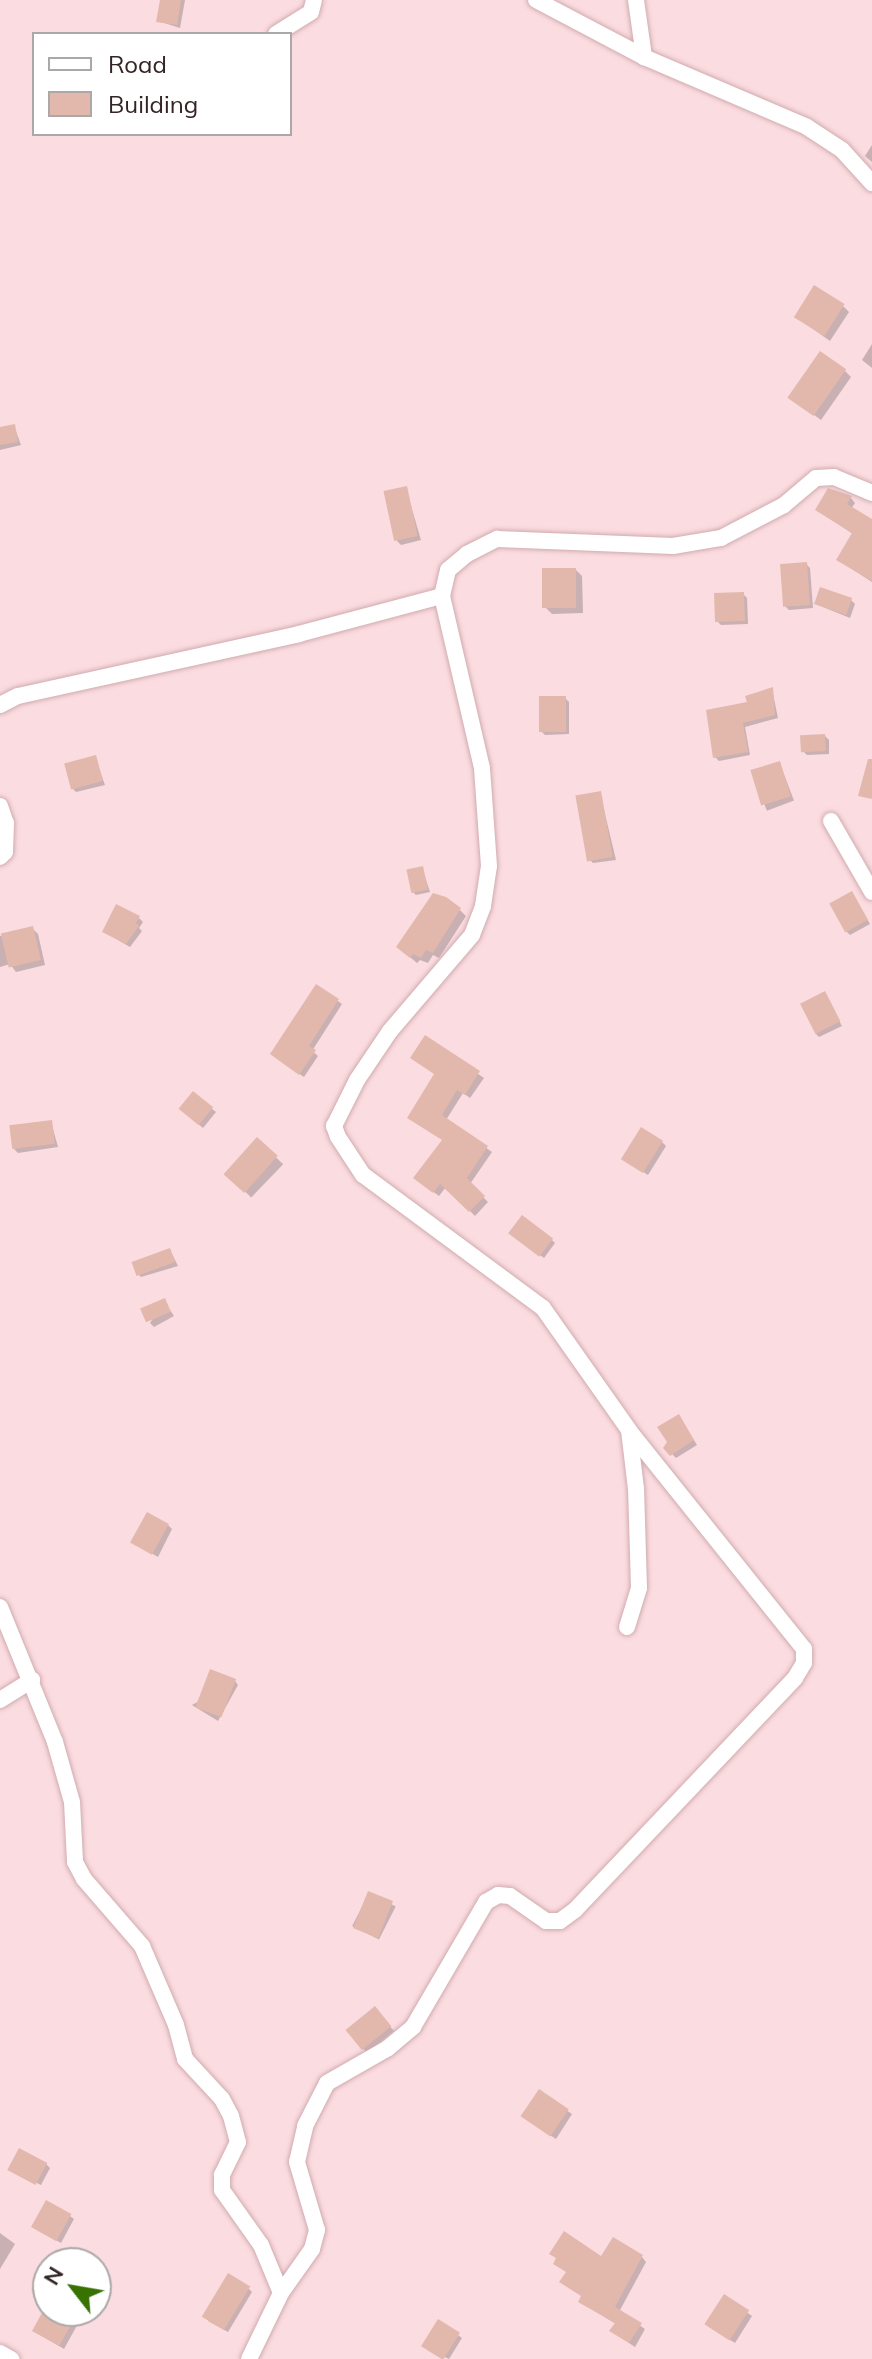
<!DOCTYPE html>
<html>
<head>
<meta charset="utf-8">
<style>
	body { margin:0 }
	#map { position:relative; width:872px; height:2359px; overflow:hidden; background:#fbdce0; font-family:Mulish,sans-serif }
	div>[style] { position:absolute }
	[style*='--x'] { left:calc(var(--x)*1px); top:calc(var(--y)*1px); width:calc(var(--w)*1px); rotate:calc(var(--a)*1deg) }
	.shadow>* { inset:0; background:#0003; transform-origin:0 0 }
	.building>* { inset:0; background:#e2b8ac; transform-origin:0 0 }
	.roads { filter:drop-shadow(0 0 2px #d0abaf) drop-shadow(0 0 2px #d0abaf) }
	.street>* { height:16px; margin:-8px; padding:0 8px; transform-origin:8px; border-radius:8px; background:#fff }
	span { translate:-50% -50%; white-space:nowrap; text-align:center; line-height:1.15; -webkit-text-stroke:6px #fff; paint-order:stroke }
	.legend { position:absolute; left:32px; top:32px; width:260px; height:104px; box-sizing:border-box; background:#fff; border:2px solid #ada8a8; margin:0; padding:10px 14px; list-style:none; font-size:24px; color:#332526 }
	.legend li { display:flex; align-items:center; gap:16px; height:40px }
	.legend b { width:40px; border:2px solid #ada8a8 }
	.north { position:absolute; left:32px; top:2247px; width:80px; height:80px; box-sizing:border-box; background:#fff; border:2px solid #ada8a8; border-radius:50%; rotate:301deg; font-size:22px; font-weight:700; line-height:32px; text-align:center; color:#332526 }
	.north::after { content:''; display:block; margin:auto; width:28px; height:36px; background:#377203; clip-path:polygon(50% 0,100% 100%,50% 72%,0 100%) }
</style>
</head>
<body>
<div id="map">
	<div class="shadow">
		<i style="clip-path:polygon(162px 0,185px 0,180px 28px,158px 21px)"></i>
		<i style="clip-path:polygon(872px 145px,872px 162px,865px 156px)"></i>
		<i style="clip-path:polygon(843px 306px,849px 312px,830px 341px,796px 317px)"></i>
		<i style="clip-path:polygon(872px 344px,872px 368px,862px 360px)"></i>
		<i style="clip-path:polygon(845px 371px,851px 377px,821px 420px,790px 397px)"></i>
		<i style="clip-path:polygon(14px 426px,21px 445px,0 450px,0 429px)"></i>
		<i style="clip-path:polygon(406px 489px,421px 540px,401px 545px,397px 541px)"></i>
		<i style="clip-path:polygon(832px 490px,851px 498px,855px 503px,851px 509px,872px 521px,872px 582px,838px 560px,853px 534px,817px 510px)"></i>
		<i style="clip-path:polygon(806px 564px,810px 568px,813px 608px,789px 610px,785px 606px)"></i>
		<i style="clip-path:polygon(576px 570px,582px 576px,583px 613px,552px 614px,545px 607px)"></i>
		<i style="clip-path:polygon(743px 594px,747px 598px,748px 624px,721px 625px,717px 621px)"></i>
		<i style="clip-path:polygon(851px 600px,855px 604px,850px 618px,813px 603px)"></i>
		<i style="clip-path:polygon(772px 689px,778px 718px,745px 727px,750px 755px,719px 761px,715px 757px,749px 704px)"></i>
		<i style="clip-path:polygon(565px 698px,569px 702px,569px 734px,545px 735px,541px 731px)"></i>
		<i style="clip-path:polygon(825px 736px,829px 740px,829px 754px,807px 755px,803px 751px)"></i>
		<i style="clip-path:polygon(95px 757px,105px 785px,76px 792px,72px 788px)"></i>
		<i style="left:780px;top:764px;width:39px;height:29px;rotate:69deg"></i>
		<i style="clip-path:polygon(600px 793px,616px 860px,593px 863px,589px 859px)"></i>
		<i style="clip-path:polygon(422px 868px,430px 892px,416px 895px,412px 891px)"></i>
		<i style="clip-path:polygon(852px 894px,870px 924px,850px 935px,846px 931px)"></i>
		<i style="clip-path:polygon(460px 910px,466px 916px,439px 958px,433px 955px,428px 963px,420px 960px,417px 963px,405px 953px)"></i>
		<i style="clip-path:polygon(139px 918px,143px 922px,139px 928px,142px 931px,130px 947px,104px 932px)"></i>
		<i style="clip-path:polygon(33px 929px,38px 934px,45px 965px,16px 972px,10px 964px,0 967px,0 936px)"></i>
		<i style="clip-path:polygon(317px 987px,342px 1004px,312px 1051px,318px 1056px,304px 1077px,276px 1058px)"></i>
		<i style="clip-path:polygon(824px 994px,842px 1026px,819px 1037px,815px 1033px)"></i>
		<i style="clip-path:polygon(426px 1038px,484px 1078px,470px 1098px,463px 1093px,446px 1120px,492px 1152px,470px 1184px,488px 1202px,475px 1216px,446px 1187px,439px 1196px,420px 1182px,444px 1141px,435px 1075px)"></i>
		<i style="clip-path:polygon(193px 1094px,216px 1112px,203px 1128px,185px 1113px)"></i>
		<i style="clip-path:polygon(51px 1122px,58px 1147px,18px 1153px,14px 1149px)"></i>
		<i style="left:258px;top:1140px;width:35px;height:46px;rotate:44deg"></i>
		<i style="clip-path:polygon(662px 1142px,666px 1146px,648px 1175px,628px 1162px)"></i>
		<i style="clip-path:polygon(515px 1237px,551px 1239px,555px 1243px,544px 1258px)"></i>
		<i style="clip-path:polygon(170px 1250px,178px 1266px,141px 1277px,137px 1273px)"></i>
		<i style="clip-path:polygon(164px 1301px,174px 1316px,154px 1327px,150px 1323px)"></i>
		<i style="clip-path:polygon(679px 1416px,697px 1445px,676px 1458px,665px 1447px)"></i>
		<i style="clip-path:polygon(168px 1525px,172px 1529px,158px 1557px,134px 1543px)"></i>
		<i style="clip-path:polygon(235px 1681px,238px 1685px,218px 1721px,192px 1705px)"></i>
		<i style="left:369px;top:1893px;width:30px;height:37px;rotate:27deg"></i>
		<i style="clip-path:polygon(378px 2013px,394px 2031px,367px 2053px,348px 2031px)"></i>
		<i style="clip-path:polygon(539px 2092px,572px 2114px,556px 2139px,527px 2120px)"></i>
		<i style="clip-path:polygon(46px 2164px,50px 2168px,41px 2185px,12px 2170px)"></i>
		<i style="clip-path:polygon(70px 2216px,74px 2219px,61px 2243px,34px 2227px)"></i>
		<i style="clip-path:polygon(0 2233px,15px 2244px,0 2269px)"></i>
		<i style="clip-path:polygon(642px 2257px,646px 2262px,619px 2312px,645px 2329px,635px 2347px,617px 2335px,616px 2324px,580px 2302px,602px 2259px)"></i>
		<i style="clip-path:polygon(248px 2288px,252px 2292px,228px 2332px,208px 2321px)"></i>
		<i style="clip-path:polygon(725px 2297px,752px 2316px,735px 2343px,712px 2329px)"></i>
		<i style="clip-path:polygon(48px 2305px,48px 2311px,67px 2311px,80px 2320px,64px 2349px,34px 2331px)"></i>
		<i style="clip-path:polygon(458px 2335px,462px 2338px,449px 2359px,427px 2349px)"></i>
	</div>
	<div class="building">
		<i style="clip-path:polygon(160px 0,181px 0,177px 25px,156px 22px)"></i>
		<i style="left:814px;top:285px;width:36px;height:38px;rotate:32deg"></i>
		<i style="left:820px;top:351px;width:32px;height:57px;rotate:35deg"></i>
		<i style="clip-path:polygon(15px 424px,18px 442px,0 445px,0 427px)"></i>
		<i style="left:407px;top:486px;width:51px;height:24px;rotate:78deg"></i>
		<i style="clip-path:polygon(828px 488px,852px 496px,847px 504px,872px 519px,872px 581px,836px 560px,852px 533px,815px 510px)"></i>
		<i style="left:807px;top:562px;width:43px;height:27px;rotate:86deg"></i>
		<i style="left:542px;top:568px;width:34px;height:40px"></i>
		<i style="left:820px;top:587px;width:34px;height:18px;rotate:19deg"></i>
		<i style="left:744px;top:592px;width:29px;height:30px;rotate:88deg"></i>
		<i style="clip-path:polygon(773px 687px,775px 715px,743px 723px,748px 752px,713px 758px,706px 710px,747px 702px,745px 696px)"></i>
		<i style="left:539px;top:696px;width:27px;height:36px"></i>
		<i style="left:825px;top:734px;width:17px;height:25px;rotate:87deg"></i>
		<i style="left:96px;top:755px;width:27px;height:33px;rotate:75deg"></i>
		<i style="clip-path:polygon(868px 759px,872px 759px,872px 799px,858px 796px)"></i>
		<i style="left:780px;top:761px;width:37px;height:31px;rotate:73deg"></i>
		<i style="left:601px;top:791px;width:67px;height:26px;rotate:80deg"></i>
		<i style="left:423px;top:866px;width:24px;height:17px;rotate:78deg"></i>
		<i style="left:852px;top:891px;width:33px;height:26px;rotate:61deg"></i>
		<i style="clip-path:polygon(433px 893px,446px 897px,461px 908px,433px 953px,426px 950px,421px 958px,413px 954px,410px 958px,396px 947px)"></i>
		<i style="clip-path:polygon(116px 904px,140px 916px,136px 923px,139px 926px,126px 944px,102px 932px)"></i>
		<i style="left:33px;top:926px;width:35px;height:33px;rotate:77deg"></i>
		<i style="clip-path:polygon(316px 984px,339px 999px,309px 1046px,316px 1050px,299px 1075px,270px 1054px)"></i>
		<i style="left:825px;top:991px;width:34px;height:28px;rotate:63deg"></i>
		<i style="clip-path:polygon(425px 1035px,480px 1071px,465px 1095px,457px 1090px,442px 1115px,488px 1146px,467px 1178px,485px 1196px,469px 1212px,440px 1184px,433px 1193px,413px 1178px,442px 1140px,407px 1118px,434px 1074px,410px 1058px)"></i>
		<i style="left:193px;top:1091px;width:26px;height:23px;rotate:39deg"></i>
		<i style="left:52px;top:1120px;width:24px;height:43px;rotate:83deg"></i>
		<i style="left:641px;top:1127px;width:26px;height:38px;rotate:32deg"></i>
		<i style="left:257px;top:1137px;width:28px;height:50px;rotate:42deg"></i>
		<i style="left:522px;top:1215px;width:39px;height:23px;rotate:37deg"></i>
		<i style="left:170px;top:1248px;width:15px;height:41px;rotate:70deg"></i>
		<i style="left:165px;top:1298px;width:15px;height:27px;rotate:67deg"></i>
		<i style="clip-path:polygon(679px 1414px,694px 1440px,670px 1456px,663px 1448px,667px 1442px,657px 1427px)"></i>
		<i style="left:147px;top:1512px;width:25px;height:35px;rotate:29deg"></i>
		<i style="left:210px;top:1669px;width:28px;height:41px;rotate:21deg"></i>
		<i style="left:368px;top:1891px;width:27px;height:40px;rotate:22deg"></i>
		<i style="left:375px;top:2006px;width:26px;height:38px;rotate:51deg"></i>
		<i style="left:539px;top:2089px;width:36px;height:33px;rotate:34deg"></i>
		<i style="left:19px;top:2148px;width:32px;height:25px;rotate:28deg"></i>
		<i style="left:46px;top:2200px;width:29px;height:31px;rotate:29deg"></i>
		<i style="clip-path:polygon(564px 2231px,601px 2256px,613px 2237px,643px 2255px,615px 2307px,642px 2323px,629px 2343px,609px 2331px,615px 2323px,578px 2302px,581px 2296px,559px 2282px,566px 2272px,553px 2264px,556px 2258px,549px 2254px)"></i>
		<i style="left:228px;top:2273px;width:26px;height:51px;rotate:31deg"></i>
		<i style="left:724px;top:2294px;width:30px;height:36px;rotate:33deg"></i>
		<i style="clip-path:polygon(43px 2311px,79px 2311px,59px 2346px,32px 2331px)"></i>
		<i style="left:438px;top:2319px;width:26px;height:32px;rotate:32deg"></i>
	</div>
	<div class="roads">
		<div class="street">
			<i style="--x:536;--y:0;--w:122;--a:27.8"></i>
			<i style="--x:636;--y:0;--w:58;--a:82"></i>
			<i style="--x:644;--y:57;--w:177;--a:23.2"></i>
			<i style="--x:807;--y:127;--w:42;--a:33.3"></i>
			<i style="--x:842;--y:150;--w:45;--a:47.7"></i>
			<i style="--x:276;--y:34;--w:41;--a:-32.2"></i>
			<i style="--x:311;--y:12;--w:12;--a:-76"></i>
			<i style="--x:0;--y:705;--w:20;--a:-27"></i>
			<i style="--x:18;--y:696;--w:288;--a:-12.4"></i>
			<i style="--x:299;--y:634;--w:148;--a:-14.9"></i>
			<i style="--x:0;--y:806;--w:18;--a:71"></i>
			<i style="--x:6;--y:823;--w:29;--a:92"></i>
			<i style="--x:5;--y:852;--w:7;--a:135"></i>
			<i style="--x:831;--y:821;--w:82;--a:60"></i>
			<i style="--x:0;--y:1607;--w:146;--a:67.8"></i>
			<i style="--x:55;--y:1742;--w:62;--a:74.2"></i>
			<i style="--x:72;--y:1802;--w:60;--a:87.1"></i>
			<i style="--x:75;--y:1862;--w:19;--a:62"></i>
			<i style="--x:84;--y:1879;--w:89;--a:49.1"></i>
			<i style="--x:142;--y:1946;--w:86;--a:66.7"></i>
			<i style="--x:176;--y:2025;--w:35;--a:75"></i>
			<i style="--x:185;--y:2059;--w:54;--a:47.2"></i>
			<i style="--x:222;--y:2099;--w:19;--a:62"></i>
			<i style="--x:231;--y:2116;--w:27;--a:75"></i>
			<i style="--x:238;--y:2142;--w:37;--a:116"></i>
			<i style="--x:222;--y:2175;--w:15;--a:90"></i>
			<i style="--x:222;--y:2190;--w:67;--a:54.7"></i>
			<i style="--x:261;--y:2245;--w:52;--a:67.4"></i>
			<i style="--x:627;--y:1627;--w:41;--a:-72.9"></i>
			<i style="--x:639;--y:1588;--w:99;--a:-91.7"></i>
			<i style="--x:636;--y:1489;--w:59;--a:-96.8"></i>
			<i style="--x:629;--y:1430;--w:149;--a:-125.2"></i>
			<i style="--x:543;--y:1308;--w:224;--a:-143.5"></i>
			<i style="--x:363;--y:1175;--w:45;--a:-123.3"></i>
			<i style="--x:338;--y:1137;--w:12;--a:-110"></i>
			<i style="--x:334;--y:1126;--w:51;--a:-63.4"></i>
			<i style="--x:357;--y:1080;--w:59;--a:-56"></i>
			<i style="--x:390;--y:1031;--w:126;--a:-49.5"></i>
			<i style="--x:472;--y:935;--w:31;--a:-69"></i>
			<i style="--x:483;--y:906;--w:40;--a:-81.5"></i>
			<i style="--x:489;--y:866;--w:98;--a:-94.1"></i>
			<i style="--x:482;--y:768;--w:177;--a:-103.1"></i>
			<i style="--x:442;--y:596;--w:27;--a:-77"></i>
			<i style="--x:448;--y:570;--w:25;--a:-40"></i>
			<i style="--x:467;--y:554;--w:34;--a:-27"></i>
			<i style="--x:497;--y:539;--w:176;--a:2.3"></i>
			<i style="--x:673;--y:546;--w:49;--a:-9.5"></i>
			<i style="--x:721;--y:538;--w:71;--a:-27.6"></i>
			<i style="--x:784;--y:505;--w:42;--a:-40.2"></i>
			<i style="--x:816;--y:478;--w:18;--a:-3"></i>
			<i style="--x:834;--y:477;--w:41;--a:22.8"></i>
			<i style="--x:0;--y:1700;--w:38;--a:-32"></i>
			<i style="--x:0;--y:2353;--w:13;--a:29"></i>
			<i style="--x:249;--y:2359;--w:73;--a:-64.1"></i>
			<i style="--x:281;--y:2293;--w:54;--a:-54.8"></i>
			<i style="--x:312;--y:2249;--w:20;--a:-75"></i>
			<i style="--x:317;--y:2230;--w:71;--a:-106.4"></i>
			<i style="--x:297;--y:2162;--w:37;--a:-77"></i>
			<i style="--x:305;--y:2126;--w:48;--a:-62.9"></i>
			<i style="--x:327;--y:2083;--w:70;--a:-29.8"></i>
			<i style="--x:388;--y:2048;--w:33;--a:-40"></i>
			<i style="--x:413;--y:2027;--w:145;--a:-59.7"></i>
			<i style="--x:486;--y:1902;--w:14;--a:-30"></i>
			<i style="--x:498;--y:1895;--w:12;--a:5"></i>
			<i style="--x:510;--y:1896;--w:44;--a:34.8"></i>
			<i style="--x:546;--y:1921;--w:14;--a:0"></i>
			<i style="--x:560;--y:1921;--w:19;--a:-36"></i>
			<i style="--x:575;--y:1910;--w:320;--a:-46.5"></i>
			<i style="--x:795;--y:1678;--w:17;--a:-59"></i>
			<i style="--x:804;--y:1663;--w:14;--a:-90"></i>
			<i style="--x:804;--y:1649;--w:278;--a:-128.7"></i>
		</div>
	</div>
	<ul class="legend">
	<li><b style="height:10px;background:#fff"></b>Road</li>
	<li><b style="height:22px;background:#e2b8ac"></b>Building</li>
	</ul>
	<div class="north">N</div>
</div>
</body>
</html>
